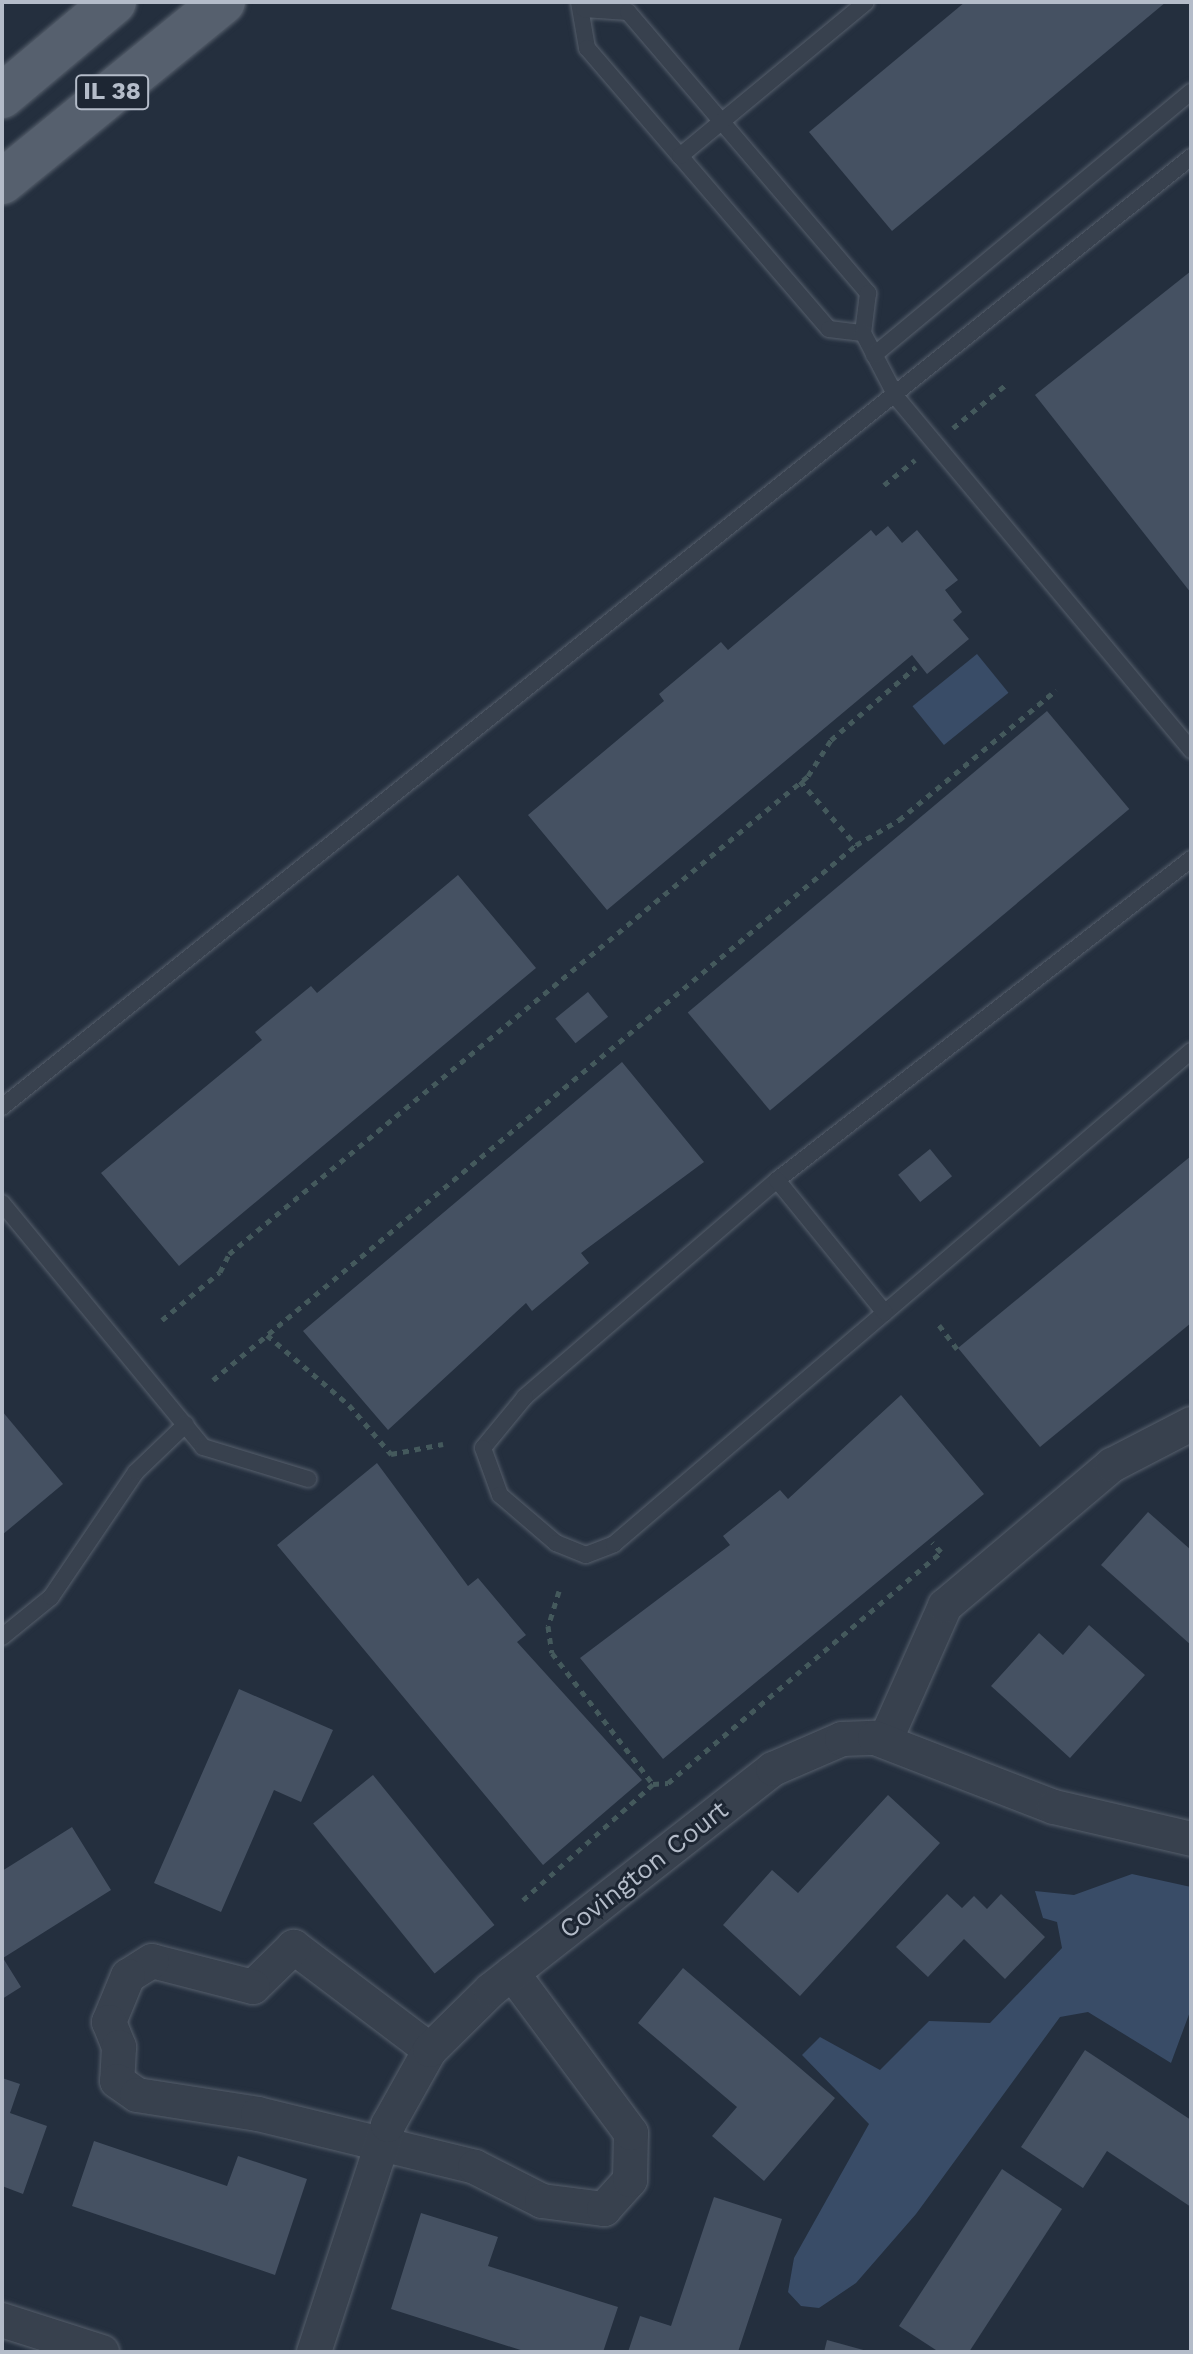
<!DOCTYPE html>
<html>
<head>
<meta charset="utf-8">
<style>
	body { margin:0 }
	#map { position:relative; width:1193px; height:2354px; overflow:hidden; background:#242f3e; font-family:"Work Sans",sans-serif }
	div>[style] { position:absolute }
	[style*='--x'] { left:calc(var(--x)*1px); top:calc(var(--y)*1px); width:calc(var(--w)*1px); rotate:calc(var(--a)*1deg) }
	.water>* { inset:0; background:#394c67; transform-origin:0 0 }
	.building>* { inset:0; background:#455162; transform-origin:0 0 }
	.path>* { height:5px; margin-top:-2.5px; transform-origin:0; background:repeating-linear-gradient(90deg,#44595c 0 6px,transparent 0 12px) }
	.roads { filter:drop-shadow(0 0 2px #565f6c) drop-shadow(0 0 2px #565f6c) }
	.service>* { height:16px; margin:-8px; padding:0 8px; transform-origin:8px; border-radius:8px; background:#38414e }
	.minor>* { height:34px; margin:-17px; padding:0 17px; transform-origin:17px; border-radius:17px; background:#38414e }
	.primary>* { height:44px; margin:-22px; padding:0 22px; transform-origin:22px; border-radius:22px; background:#56606e }
	span { translate:-50% -50%; white-space:nowrap; text-align:center; line-height:1.15; -webkit-text-stroke:6px #1d2633; paint-order:stroke }
	.shield-label span { padding:2px 6px; background:#1d2633; border:2px solid; border-radius:6px; -webkit-text-stroke-width:0 }
	.shield-label { font-size:24px; color:#b4bcc9; font-weight:700 }
	.street-label { font-size:26px; color:#b4bcc9 }
	.frame { position:absolute; inset:0; border:4px solid #b4bcc9; pointer-events:none }
</style>
</head>
<body>
<div id="map">
	<div class="water">
		<i style="left:977px;top:654px;width:50px;height:83px;rotate:51deg"></i>
		<i style="clip-path:polygon(1132px 1874px,1191px 1887px,1191px 2009px,1171px 2063px,1088px 2012px,1060px 2017px,916px 2214px,856px 2283px,819px 2308px,801px 2306px,788px 2292px,794px 2258px,869px 2124px,802px 2055px,820px 2037px,880px 2070px,929px 2021px,990px 2023px,1062px 1948px,1057px 1922px,1043px 1918px,1035px 1891px,1074px 1895px)"></i>
	</div>
	<div class="building">
		<i style="clip-path:polygon(965px 2px,1166px 2px,892px 231px,809px 132px)"></i>
		<i style="clip-path:polygon(1191px 271px,1191px 593px,1035px 395px)"></i>
		<i style="clip-path:polygon(888px 526px,902px 543px,917px 530px,958px 580px,945px 590px,962px 612px,953px 620px,969px 639px,927px 674px,912px 655px,607px 910px,528px 815px,664px 701px,659px 694px,721px 642px,728px 650px,871px 530px,876px 536px)"></i>
		<i style="left:1047px;top:711px;width:128px;height:469px;rotate:50deg"></i>
		<i style="clip-path:polygon(458px 875px,536px 968px,179px 1266px,101px 1173px,262px 1040px,255px 1032px,311px 986px,317px 993px)"></i>
		<i style="left:588px;top:992px;width:32px;height:42px;rotate:51deg"></i>
		<i style="clip-path:polygon(622px 1062px,704px 1162px,581px 1253px,589px 1263px,532px 1311px,526px 1303px,388px 1430px,303px 1331px)"></i>
		<i style="left:930px;top:1149px;width:35px;height:41px;rotate:51deg"></i>
		<i style="clip-path:polygon(1191px 1156px,1191px 1323px,1040px 1447px,958px 1348px)"></i>
		<i style="clip-path:polygon(901px 1395px,984px 1494px,663px 1759px,580px 1658px,730px 1545px,723px 1536px,780px 1490px,788px 1499px)"></i>
		<i style="clip-path:polygon(2px 1411px,63px 1484px,2px 1535px)"></i>
		<i style="clip-path:polygon(377px 1463px,468px 1586px,478px 1578px,526px 1635px,517px 1642px,642px 1780px,543px 1865px,277px 1545px)"></i>
		<i style="clip-path:polygon(1148px 1512px,1191px 1550px,1191px 1645px,1101px 1565px)"></i>
		<i style="clip-path:polygon(1089px 1625px,1145px 1675px,1070px 1758px,991px 1686px,1039px 1633px,1063px 1655px)"></i>
		<i style="clip-path:polygon(239px 1689px,333px 1730px,301px 1802px,274px 1790px,221px 1912px,154px 1883px)"></i>
		<i style="left:373px;top:1775px;width:193px;height:77px;rotate:51deg"></i>
		<i style="clip-path:polygon(888px 1795px,940px 1843px,800px 1996px,723px 1925px,772px 1870px,798px 1893px)"></i>
		<i style="clip-path:polygon(72px 1827px,111px 1890px,3px 1958px,21px 1987px,2px 1999px,2px 1871px)"></i>
		<i style="clip-path:polygon(947px 1894px,962px 1908px,974px 1896px,987px 1909px,1001px 1894px,1045px 1937px,1005px 1979px,964px 1939px,928px 1977px,896px 1947px)"></i>
		<i style="clip-path:polygon(683px 1968px,835px 2098px,764px 2181px,712px 2136px,737px 2107px,638px 2023px)"></i>
		<i style="clip-path:polygon(1085px 2050px,1191px 2120px,1191px 2207px,1107px 2151px,1083px 2188px,1021px 2147px)"></i>
		<i style="clip-path:polygon(2px 2078px,20px 2084px,10px 2113px,47px 2126px,23px 2194px,2px 2186px)"></i>
		<i style="clip-path:polygon(94px 2141px,227px 2186px,238px 2156px,307px 2179px,275px 2275px,72px 2206px)"></i>
		<i style="clip-path:polygon(1002px 2169px,1062px 2209px,969px 2352px,939px 2352px,899px 2326px)"></i>
		<i style="clip-path:polygon(714px 2197px,782px 2219px,738px 2352px,628px 2352px,640px 2316px,671px 2326px)"></i>
		<i style="clip-path:polygon(421px 2213px,498px 2237px,488px 2266px,618px 2307px,603px 2352px,527px 2352px,391px 2309px)"></i>
		<i style="clip-path:polygon(827px 2340px,867px 2351px,867px 2352px,824px 2352px)"></i>
	</div>
	<div class="path">
		<i style="--x:953;--y:428;--w:71;--a:-39.3"></i>
		<i style="--x:884;--y:485;--w:40;--a:-39"></i>
		<i style="--x:800;--y:781;--w:85;--a:48.8"></i>
		<i style="--x:856;--y:845;--w:50;--a:-30.2"></i>
		<i style="--x:899;--y:820;--w:204;--a:-39.6"></i>
		<i style="--x:162;--y:1320;--w:75;--a:-39.6"></i>
		<i style="--x:220;--y:1272;--w:20;--a:-63"></i>
		<i style="--x:229;--y:1254;--w:751;--a:-39.54"></i>
		<i style="--x:808;--y:776;--w:43;--a:-57.4"></i>
		<i style="--x:831;--y:740;--w:112;--a:-40.7"></i>
		<i style="--x:939;--y:1325;--w:30;--a:53"></i>
		<i style="--x:267;--y:1335;--w:108;--a:40.5"></i>
		<i style="--x:349;--y:1405;--w:65;--a:49.4"></i>
		<i style="--x:391;--y:1454;--w:53;--a:-10.9"></i>
		<i style="--x:213;--y:1380;--w:836;--a:-39.76"></i>
		<i style="--x:559;--y:1591;--w:37;--a:107"></i>
		<i style="--x:548;--y:1626;--w:27;--a:82"></i>
		<i style="--x:552;--y:1653;--w:165;--a:52.4"></i>
		<i style="--x:653;--y:1784;--w:15;--a:-4"></i>
		<i style="--x:668;--y:1783;--w:358;--a:-40.2"></i>
		<i style="--x:941;--y:1552;--w:13;--a:-132"></i>
		<i style="--x:523;--y:1900;--w:174;--a:-41.7"></i>
	</div>
	<div class="roads">
		<div class="service">
			<i style="--x:579;--y:2;--w:47;--a:80.1"></i>
			<i style="--x:587;--y:48;--w:143;--a:49.3"></i>
			<i style="--x:680;--y:156;--w:228;--a:49.3"></i>
			<i style="--x:829;--y:329;--w:34;--a:7"></i>
			<i style="--x:584;--y:9;--w:44;--a:3.9"></i>
			<i style="--x:628;--y:12;--w:370;--a:49.5"></i>
			<i style="--x:868;--y:293;--w:40;--a:97.1"></i>
			<i style="--x:863;--y:333;--w:73;--a:62.4"></i>
			<i style="--x:897;--y:398;--w:459;--a:50.1"></i>
			<i style="--x:680;--y:156;--w:241;--a:-39.6"></i>
			<i style="--x:874;--y:355;--w:412;--a:-39.7"></i>
			<i style="--x:1191;--y:859;--w:524;--a:142.21"></i>
			<i style="--x:777;--y:1180;--w:333;--a:139.3"></i>
			<i style="--x:525;--y:1397;--w:66;--a:129.5"></i>
			<i style="--x:483;--y:1448;--w:50;--a:70.1"></i>
			<i style="--x:500;--y:1495;--w:74;--a:40.6"></i>
			<i style="--x:556;--y:1543;--w:32;--a:22"></i>
			<i style="--x:586;--y:1555;--w:30;--a:-21"></i>
			<i style="--x:614;--y:1544;--w:759;--a:-40.51"></i>
			<i style="--x:2;--y:1107;--w:1522;--a:-38.62"></i>
			<i style="--x:777;--y:1180;--w:171;--a:50.9"></i>
			<i style="--x:2;--y:1203;--w:316;--a:50.5"></i>
			<i style="--x:203;--y:1447;--w:110;--a:16.9"></i>
			<i style="--x:2;--y:1637;--w:63;--a:-39.2"></i>
			<i style="--x:51;--y:1597;--w:151;--a:-55.8"></i>
			<i style="--x:136;--y:1472;--w:69;--a:-43.8"></i>
		</div>
		<div class="minor">
			<i style="--x:885;--y:1741;--w:148;--a:-66"></i>
			<i style="--x:945;--y:1606;--w:219;--a:-40.2"></i>
			<i style="--x:1112;--y:1465;--w:89;--a:-27.4"></i>
			<i style="--x:430;--y:2050;--w:171;--a:-142.9"></i>
			<i style="--x:294;--y:1947;--w:57;--a:135.7"></i>
			<i style="--x:253;--y:1987;--w:104;--a:-165.6"></i>
			<i style="--x:152;--y:1961;--w:28;--a:148"></i>
			<i style="--x:128;--y:1976;--w:50;--a:112.4"></i>
			<i style="--x:109;--y:2022;--w:27;--a:68"></i>
			<i style="--x:119;--y:2047;--w:34;--a:93"></i>
			<i style="--x:117;--y:2081;--w:24;--a:35"></i>
			<i style="--x:137;--y:2095;--w:122;--a:8.9"></i>
			<i style="--x:258;--y:2114;--w:223;--a:13.7"></i>
			<i style="--x:475;--y:2167;--w:75;--a:26.9"></i>
			<i style="--x:542;--y:2201;--w:63;--a:7.4"></i>
			<i style="--x:604;--y:2209;--w:39;--a:-48"></i>
			<i style="--x:630;--y:2180;--w:47;--a:-88.8"></i>
			<i style="--x:631;--y:2133;--w:199;--a:-126.6"></i>
			<i style="--x:2;--y:2320;--w:105;--a:17.7"></i>
			<i style="--x:314;--y:2352;--w:239;--a:-71.9"></i>
			<i style="--x:388;--y:2125;--w:86;--a:-60.8"></i>
			<i style="--x:430;--y:2050;--w:86;--a:-44.5"></i>
			<i style="--x:491;--y:1990;--w:358;--a:-38.1"></i>
			<i style="--x:773;--y:1769;--w:75;--a:-23.5"></i>
			<i style="--x:842;--y:1739;--w:33;--a:-2"></i>
			<i style="--x:875;--y:1738;--w:192;--a:21.1"></i>
			<i style="--x:1054;--y:1807;--w:141;--a:13.1"></i>
		</div>
		<div class="primary">
			<i style="--x:2;--y:96;--w:146;--a:-40"></i>
			<i style="--x:2;--y:182;--w:285;--a:-39.2"></i>
		</div>
	</div>
	<div class="shield-label">
		<span style="left:112px;top:92px">IL 38</span>
	</div>
	<div class="street-label">
		<span style="left:644px;top:1870px;rotate:-38deg">Covington Court</span>
	</div>
	<div class="frame"></div>
</div>
</body>
</html>
